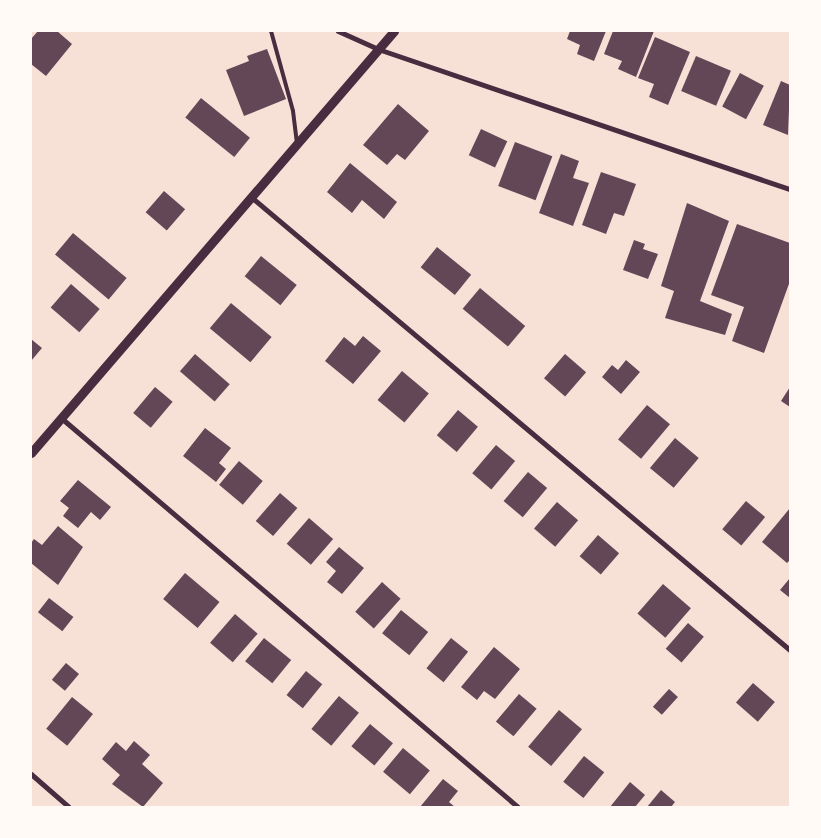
<!DOCTYPE html>
<html>
<head>
<meta charset="utf-8">
<style>
	body { margin:0 }
	#map { position:relative; width:821px; height:838px; overflow:hidden; background:#f7e1d7; font-family:"PT Sans Narrow",sans-serif }
	div>[style] { position:absolute }
	[style*='--x'] { left:calc(var(--x)*1px); top:calc(var(--y)*1px); width:calc(var(--w)*1px); rotate:calc(var(--a)*1deg) }
	.building>* { inset:0; background:#644757; transform-origin:0 0 }
	.service>* { height:4px; margin:-2px; padding:0 2px; transform-origin:2px; border-radius:2px; background:#4a2c40 }
	.minor>* { height:5px; margin:-2.5px; padding:0 2.5px; transform-origin:2.5px; border-radius:2.5px; background:#4a2c40 }
	.tertiary>* { height:9px; margin:-4.5px; padding:0 4.5px; transform-origin:4.5px; border-radius:4.5px; background:#4a2c40 }
	span { translate:-50% -50%; white-space:nowrap; text-align:center; line-height:1.15; -webkit-text-stroke:4px #fffaf5; paint-order:stroke }
	.frame { position:absolute; inset:0; border:32px solid #fffaf5; pointer-events:none }
</style>
</head>
<body>
<div id="map">
	<div class="building">
		<i style="clip-path:polygon(38px 31px,57px 31px,72px 44px,46px 76px,31px 64px,31px 39px)"></i>
		<i style="clip-path:polygon(570px 31px,606px 31px,594px 61px,577px 54px,580px 45px,567px 39px)"></i>
		<i style="clip-path:polygon(613px 31px,654px 31px,636px 77px,618px 69px,622px 61px,604px 54px)"></i>
		<i style="clip-path:polygon(655px 37px,690px 52px,668px 105px,649px 97px,654px 84px,638px 78px)"></i>
		<i style="clip-path:polygon(267px 49px,286px 99px,244px 116px,226px 70px,249px 61px,247px 56px)"></i>
		<i style="left:696px;top:56px;width:38px;height:38px;rotate:23deg"></i>
		<i style="left:740px;top:73px;width:27px;height:38px;rotate:28deg"></i>
		<i style="clip-path:polygon(781px 81px,790px 85px,788px 135px,763px 125px)"></i>
		<i style="left:201px;top:98px;width:63px;height:25px;rotate:39deg"></i>
		<i style="clip-path:polygon(398px 104px,429px 131px,405px 160px,397px 154px,387px 165px,363px 145px)"></i>
		<i style="left:481px;top:129px;width:29px;height:29px;rotate:25deg"></i>
		<i style="left:515px;top:142px;width:40px;height:47px;rotate:21deg"></i>
		<i style="clip-path:polygon(561px 154px,579px 161px,573px 178px,589px 183px,573px 226px,539px 213px)"></i>
		<i style="clip-path:polygon(350px 163px,397px 202px,384px 219px,362px 200px,352px 213px,327px 192px)"></i>
		<i style="clip-path:polygon(601px 172px,636px 184px,624px 216px,614px 213px,606px 234px,582px 225px)"></i>
		<i style="left:164px;top:191px;width:28px;height:28px;rotate:41deg"></i>
		<i style="clip-path:polygon(687px 203px,729px 221px,700px 301px,732px 314px,725px 335px,665px 318px,674px 291px,661px 286px)"></i>
		<i style="clip-path:polygon(737px 224px,790px 243px,790px 281px,764px 353px,732px 341px,744px 307px,711px 295px)"></i>
		<i style="left:73px;top:233px;width:70px;height:28px;rotate:40deg"></i>
		<i style="clip-path:polygon(634px 240px,645px 244px,643px 249px,658px 254px,648px 279px,623px 270px)"></i>
		<i style="left:437px;top:247px;width:44px;height:26px;rotate:39deg"></i>
		<i style="left:261px;top:256px;width:46px;height:26px;rotate:39deg"></i>
		<i style="left:71px;top:284px;width:38px;height:31px;rotate:41deg"></i>
		<i style="left:480px;top:288px;width:59px;height:27px;rotate:40deg"></i>
		<i style="left:231px;top:303px;width:53px;height:33px;rotate:40deg"></i>
		<i style="clip-path:polygon(363px 336px,381px 351px,353px 384px,325px 361px,344px 337px,355px 346px)"></i>
		<i style="clip-path:polygon(31px 339px,42px 348px,31px 361px)"></i>
		<i style="left:195px;top:354px;width:46px;height:23px;rotate:41deg"></i>
		<i style="left:565px;top:354px;width:28px;height:32px;rotate:41deg"></i>
		<i style="clip-path:polygon(626px 360px,640px 372px,621px 394px,602px 377px,612px 365px,618px 370px)"></i>
		<i style="left:402px;top:371px;width:35px;height:38px;rotate:40deg"></i>
		<i style="left:155px;top:387px;width:23px;height:34px;rotate:40deg"></i>
		<i style="clip-path:polygon(790px 387px,790px 407px,781px 401px)"></i>
		<i style="left:647px;top:405px;width:30px;height:45px;rotate:40deg"></i>
		<i style="left:458px;top:410px;width:26px;height:33px;rotate:40deg"></i>
		<i style="clip-path:polygon(205px 428px,231px 448px,219px 463px,226px 469px,216px 482px,183px 456px)"></i>
		<i style="left:675px;top:438px;width:31px;height:39px;rotate:40deg"></i>
		<i style="left:496px;top:445px;width:25px;height:37px;rotate:40deg"></i>
		<i style="left:239px;top:461px;width:31px;height:31px;rotate:40deg"></i>
		<i style="left:528px;top:472px;width:25px;height:38px;rotate:40deg"></i>
		<i style="clip-path:polygon(78px 480px,111px 507px,100px 520px,91px 512px,78px 528px,63px 516px,69px 508px,60px 501px)"></i>
		<i style="left:280px;top:493px;width:23px;height:37px;rotate:41deg"></i>
		<i style="left:746px;top:501px;width:25px;height:37px;rotate:40deg"></i>
		<i style="left:557px;top:502px;width:28px;height:35px;rotate:41deg"></i>
		<i style="clip-path:polygon(790px 508px,790px 560px,787px 563px,762px 542px)"></i>
		<i style="left:309px;top:518px;width:32px;height:34px;rotate:41deg"></i>
		<i style="clip-path:polygon(58px 526px,83px 547px,58px 585px,31px 563px,31px 543px,34px 539px,42px 545px)"></i>
		<i style="left:598px;top:535px;width:28px;height:28px;rotate:41deg"></i>
		<i style="clip-path:polygon(339px 547px,364px 568px,342px 594px,327px 582px,336px 571px,326px 562px)"></i>
		<i style="left:185px;top:573px;width:45px;height:34px;rotate:40deg"></i>
		<i style="clip-path:polygon(790px 578px,790px 598px,780px 590px)"></i>
		<i style="left:382px;top:582px;width:25px;height:40px;rotate:42deg"></i>
		<i style="left:663px;top:584px;width:37px;height:39px;rotate:41deg"></i>
		<i style="left:49px;top:598px;width:31px;height:18px;rotate:38deg"></i>
		<i style="left:401px;top:610px;width:35px;height:30px;rotate:39deg"></i>
		<i style="left:235px;top:614px;width:30px;height:38px;rotate:41deg"></i>
		<i style="left:688px;top:623px;width:21px;height:34px;rotate:41deg"></i>
		<i style="left:264px;top:638px;width:35px;height:30px;rotate:39deg"></i>
		<i style="left:451px;top:638px;width:22px;height:39px;rotate:39deg"></i>
		<i style="clip-path:polygon(494px 647px,520px 669px,495px 699px,484px 691px,477px 700px,461px 687px)"></i>
		<i style="left:66px;top:663px;width:17px;height:22px;rotate:40deg"></i>
		<i style="left:306px;top:671px;width:21px;height:31px;rotate:39deg"></i>
		<i style="left:753px;top:683px;width:29px;height:26px;rotate:41deg"></i>
		<i style="left:669px;top:689px;width:12px;height:24px;rotate:42deg"></i>
		<i style="left:519px;top:694px;width:23px;height:36px;rotate:40deg"></i>
		<i style="left:339px;top:696px;width:26px;height:43px;rotate:40deg"></i>
		<i style="left:72px;top:697px;width:27px;height:41px;rotate:39deg"></i>
		<i style="left:559px;top:710px;width:30px;height:48px;rotate:40deg"></i>
		<i style="left:370px;top:724px;width:30px;height:29px;rotate:40deg"></i>
		<i style="clip-path:polygon(134px 741px,150px 755px,142px 764px,163px 783px,143px 807px,112px 784px,120px 775px,102px 759px,116px 742px,126px 751px)"></i>
		<i style="left:403px;top:748px;width:35px;height:31px;rotate:40deg"></i>
		<i style="left:584px;top:756px;width:26px;height:33px;rotate:39deg"></i>
		<i style="clip-path:polygon(443px 779px,458px 791px,449px 802px,455px 807px,420px 807px)"></i>
		<i style="clip-path:polygon(630px 782px,645px 795px,635px 807px,610px 807px)"></i>
		<i style="clip-path:polygon(661px 790px,675px 802px,671px 807px,647px 807px)"></i>
	</div>
	<div class="service">
		<i style="--x:271;--y:31;--w:83;--a:74.6"></i>
		<i style="--x:293;--y:111;--w:31;--a:83"></i>
	</div>
	<div class="minor">
		<i style="--x:338;--y:31;--w:44;--a:24.2"></i>
		<i style="--x:378;--y:49;--w:435;--a:18.8"></i>
		<i style="--x:251;--y:197;--w:704;--a:40.05"></i>
		<i style="--x:60;--y:417;--w:602;--a:40.42"></i>
		<i style="--x:31;--y:774;--w:50;--a:41"></i>
	</div>
	<div class="tertiary">
		<i style="--x:31;--y:453;--w:557;--a:-49.3"></i>
	</div>
	<div class="frame"></div>
</div>
</body>
</html>
